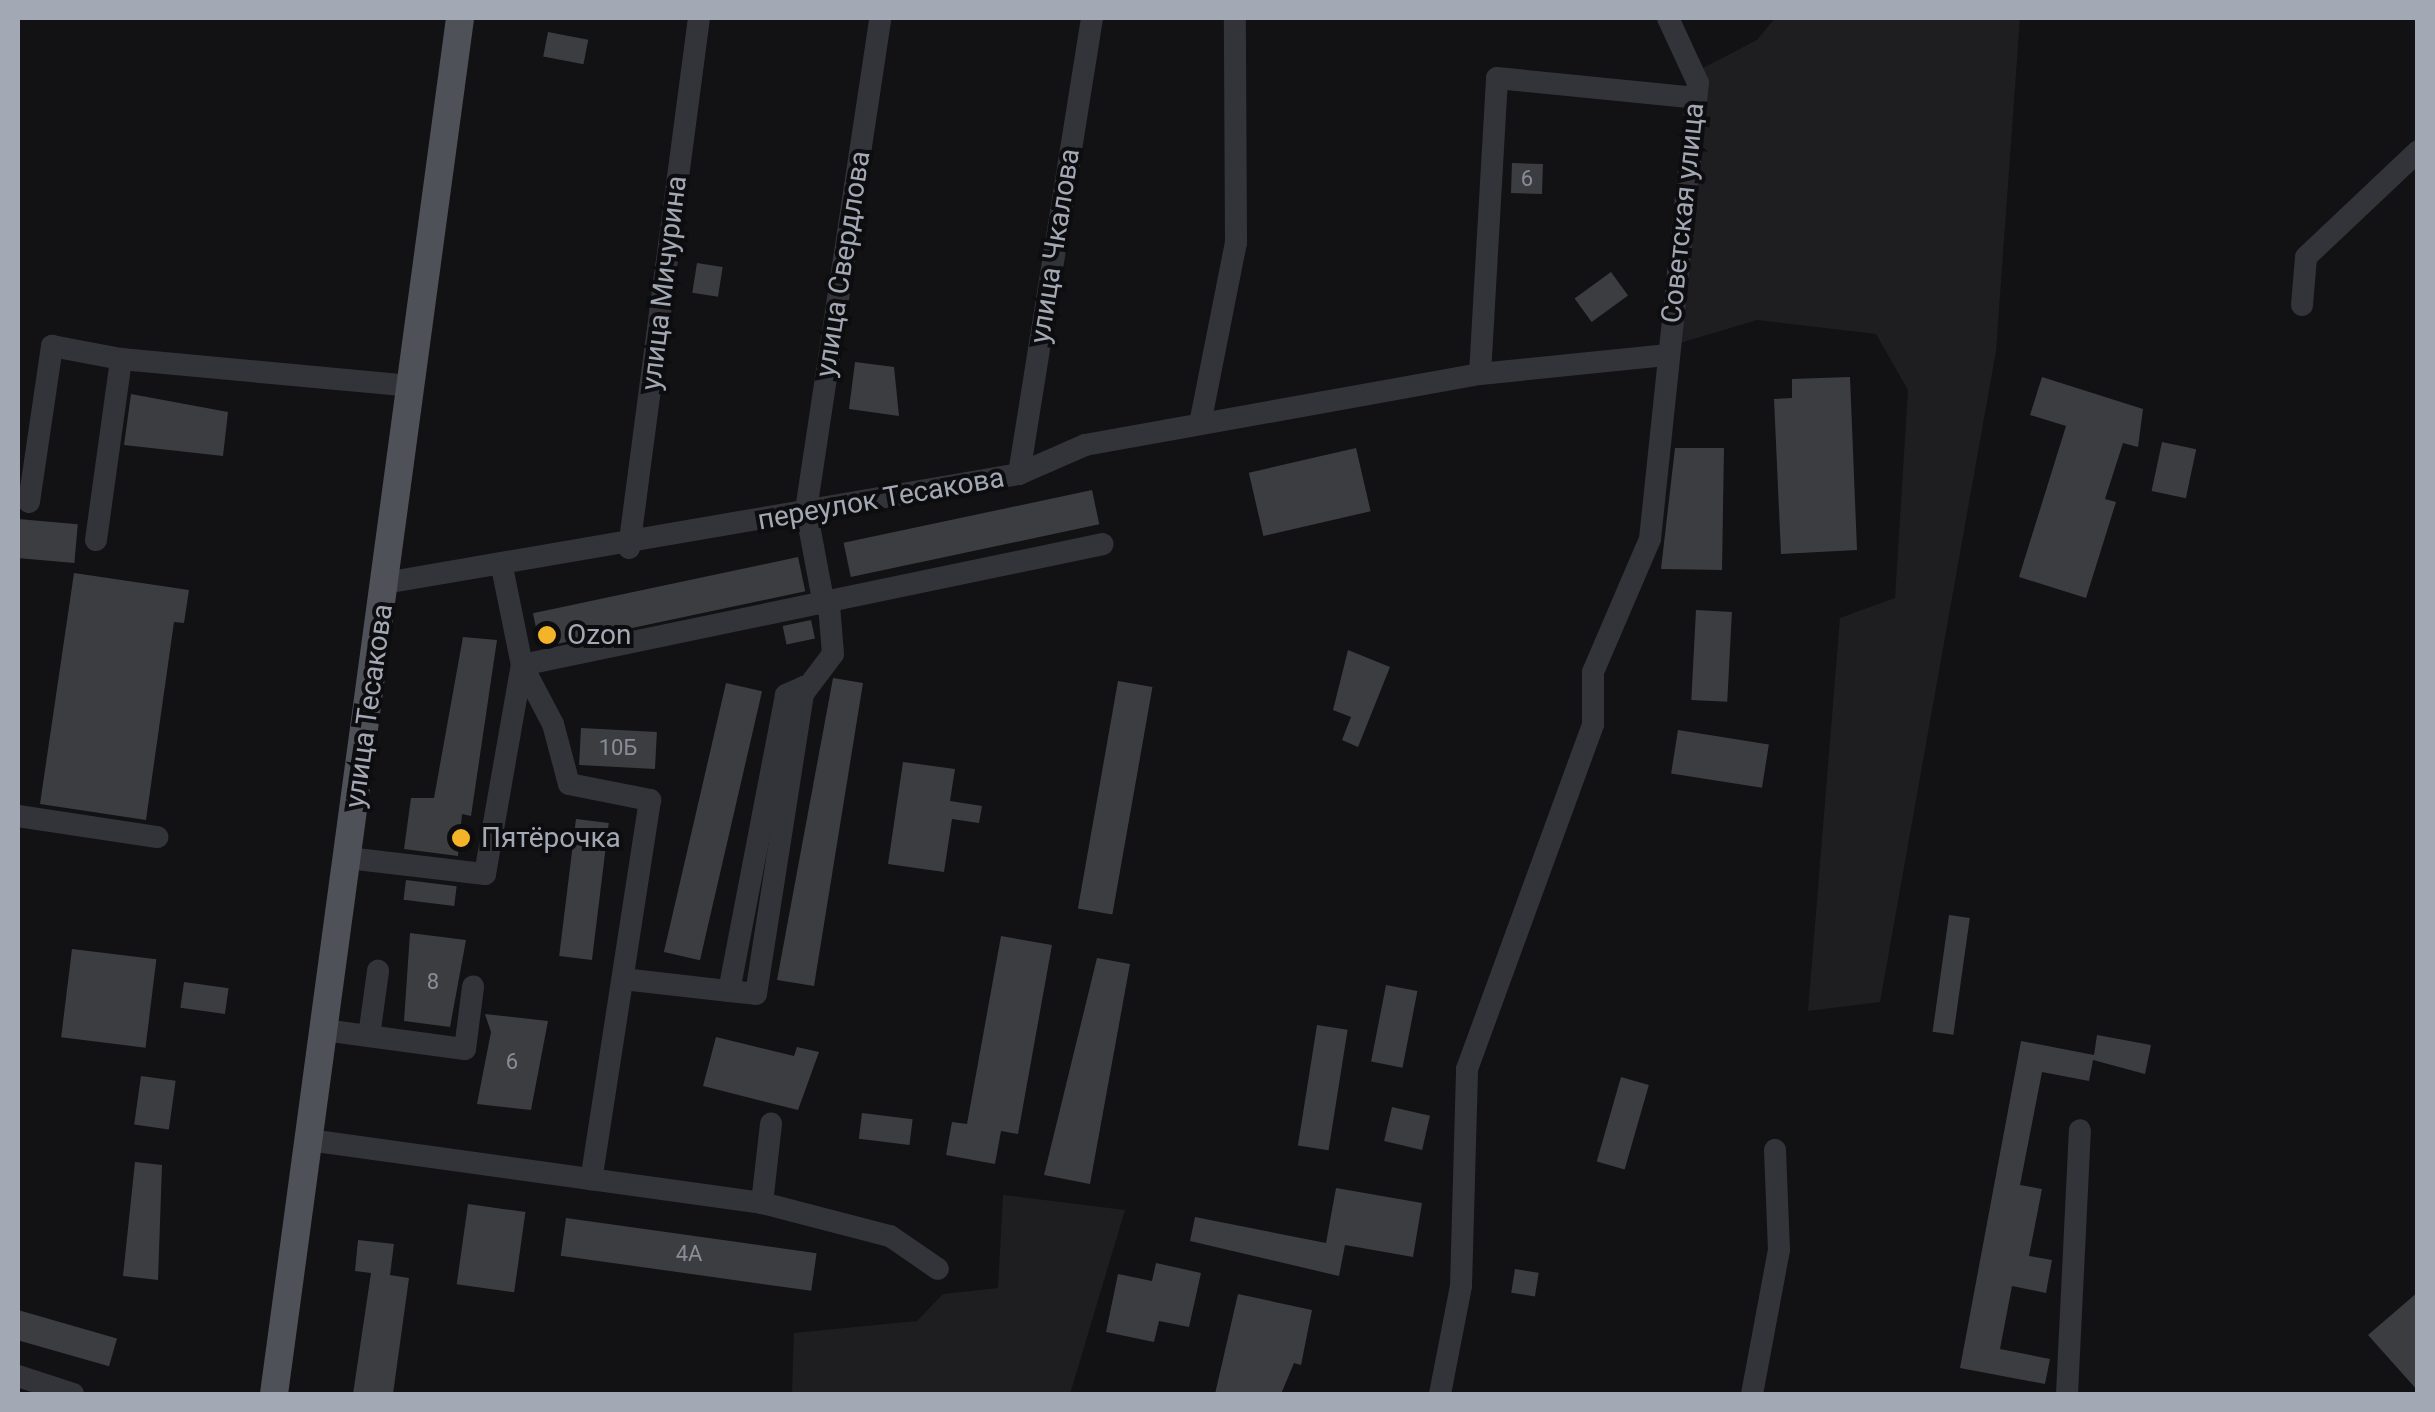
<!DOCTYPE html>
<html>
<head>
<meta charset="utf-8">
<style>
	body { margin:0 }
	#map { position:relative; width:2435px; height:1412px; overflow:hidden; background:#121214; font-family:Roboto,sans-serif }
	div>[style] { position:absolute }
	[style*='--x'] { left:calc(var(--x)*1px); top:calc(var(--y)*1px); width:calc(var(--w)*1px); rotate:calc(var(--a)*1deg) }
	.built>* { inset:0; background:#1e1e21 }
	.building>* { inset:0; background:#3c3d41; transform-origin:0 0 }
	.minor>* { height:22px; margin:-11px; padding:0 11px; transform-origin:11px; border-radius:11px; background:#333439 }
	.major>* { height:28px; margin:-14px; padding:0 14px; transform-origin:14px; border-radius:14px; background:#4f5158 }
	.dots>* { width:28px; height:28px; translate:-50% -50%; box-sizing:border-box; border:5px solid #0d0d0f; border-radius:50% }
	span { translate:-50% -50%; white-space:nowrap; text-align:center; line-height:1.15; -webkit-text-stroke:8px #0d0d0f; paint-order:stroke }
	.number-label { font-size:22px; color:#898d98 }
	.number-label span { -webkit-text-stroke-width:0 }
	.street-label { font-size:28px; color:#a3a8b5 }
	.poi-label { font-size:28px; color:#a3a8b5 }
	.left { translate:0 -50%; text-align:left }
	.frame { position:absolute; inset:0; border:20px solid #a3a8b5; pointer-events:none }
</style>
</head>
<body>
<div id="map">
	<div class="built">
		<i style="clip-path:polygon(1775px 18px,2020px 18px,1996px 351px,1880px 1002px,1808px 1011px,1840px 618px,1895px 598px,1908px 390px,1876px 334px,1757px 320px,1670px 346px,1701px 69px,1757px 40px)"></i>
		<i style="clip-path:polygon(1003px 1195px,1125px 1210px,1070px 1394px,792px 1394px,794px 1333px,917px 1321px,943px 1294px,998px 1288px)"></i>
	</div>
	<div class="building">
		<i style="left:548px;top:32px;width:41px;height:25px;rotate:11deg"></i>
		<i style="left:1512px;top:163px;width:31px;height:30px;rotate:2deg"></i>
		<i style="left:697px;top:263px;width:26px;height:30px;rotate:9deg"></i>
		<i style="left:1611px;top:272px;width:29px;height:45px;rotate:54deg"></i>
		<i style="clip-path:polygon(855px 362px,894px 367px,899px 416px,849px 409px)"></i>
		<i style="clip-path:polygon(1850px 377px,1857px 550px,1781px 554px,1774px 399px,1792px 398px,1792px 379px)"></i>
		<i style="clip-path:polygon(2042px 377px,2143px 409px,2138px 447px,2123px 443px,2105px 499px,2116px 502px,2086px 598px,2019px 577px,2066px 426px,2030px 415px)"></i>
		<i style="clip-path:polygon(131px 394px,228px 412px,223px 456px,124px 445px)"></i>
		<i style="left:2162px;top:442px;width:35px;height:50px;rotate:12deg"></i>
		<i style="left:1356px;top:448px;width:65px;height:110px;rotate:77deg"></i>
		<i style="clip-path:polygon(1675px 448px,1724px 448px,1722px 570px,1661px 569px)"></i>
		<i style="left:1092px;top:490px;width:35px;height:254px;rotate:78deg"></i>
		<i style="left:18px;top:519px;width:60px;height:39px;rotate:5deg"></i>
		<i style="left:798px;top:557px;width:35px;height:271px;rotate:78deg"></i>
		<i style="clip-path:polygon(74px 573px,189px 590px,184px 623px,174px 622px,146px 820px,40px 804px)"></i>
		<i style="left:1696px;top:610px;width:36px;height:90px;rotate:3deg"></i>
		<i style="left:811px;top:620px;width:19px;height:29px;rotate:78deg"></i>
		<i style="clip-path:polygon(463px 637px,497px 640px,471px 816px,462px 814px,458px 856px,404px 849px,411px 798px,434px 798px)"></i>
		<i style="clip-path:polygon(1348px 650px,1390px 667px,1358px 747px,1342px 740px,1351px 717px,1333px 710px)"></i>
		<i style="clip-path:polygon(833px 678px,863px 683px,814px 986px,777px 980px)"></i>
		<i style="left:1118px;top:681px;width:35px;height:231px;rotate:10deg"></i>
		<i style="left:726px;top:683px;width:37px;height:276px;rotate:13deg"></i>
		<i style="left:581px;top:728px;width:76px;height:37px;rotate:3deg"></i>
		<i style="left:1678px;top:730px;width:92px;height:44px;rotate:9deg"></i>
		<i style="clip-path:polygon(903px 762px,955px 769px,950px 801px,982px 806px,979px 823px,952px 819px,944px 872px,888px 864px)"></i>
		<i style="left:576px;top:819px;width:33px;height:138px;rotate:7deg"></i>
		<i style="left:406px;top:880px;width:51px;height:20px;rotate:7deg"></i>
		<i style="left:1949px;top:915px;width:21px;height:118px;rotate:8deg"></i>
		<i style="clip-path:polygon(410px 933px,466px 940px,450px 1027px,404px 1021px)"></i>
		<i style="clip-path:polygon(1001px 936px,1052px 945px,1018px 1134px,1001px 1131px,995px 1164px,946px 1155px,952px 1122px,967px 1124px)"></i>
		<i style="left:72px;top:949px;width:85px;height:89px;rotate:7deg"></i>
		<i style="clip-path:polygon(1097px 958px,1130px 964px,1090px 1184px,1044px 1175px)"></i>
		<i style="left:184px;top:982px;width:45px;height:26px;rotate:8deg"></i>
		<i style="left:1386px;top:985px;width:32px;height:78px;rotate:11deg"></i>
		<i style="clip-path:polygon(485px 1014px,548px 1021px,531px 1110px,477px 1104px,491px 1032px)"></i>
		<i style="left:1317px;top:1025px;width:31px;height:122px;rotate:9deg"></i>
		<i style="clip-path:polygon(2097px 1035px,2151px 1045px,2145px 1074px,2093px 1060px,2089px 1081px,2042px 1072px,2020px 1185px,2042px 1189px,2029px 1256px,2052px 1260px,2046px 1293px,2012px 1286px,2000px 1349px,2050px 1359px,2045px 1384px,1960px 1368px,2021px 1041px,2094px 1055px)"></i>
		<i style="clip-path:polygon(716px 1037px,794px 1056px,797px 1047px,819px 1052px,798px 1110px,703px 1086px)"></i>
		<i style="left:141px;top:1076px;width:35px;height:49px;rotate:8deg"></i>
		<i style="left:1621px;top:1077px;width:29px;height:88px;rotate:16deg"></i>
		<i style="left:1392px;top:1107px;width:39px;height:35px;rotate:13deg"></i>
		<i style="left:862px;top:1113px;width:51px;height:26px;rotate:7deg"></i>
		<i style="clip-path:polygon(135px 1162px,162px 1165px,158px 1280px,123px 1276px)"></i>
		<i style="clip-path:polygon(1336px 1188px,1422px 1203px,1413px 1257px,1345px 1245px,1339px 1276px,1190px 1241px,1195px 1217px,1326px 1243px)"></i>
		<i style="left:468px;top:1204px;width:58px;height:81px;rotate:8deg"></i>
		<i style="left:566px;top:1218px;width:253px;height:38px;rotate:8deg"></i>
		<i style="clip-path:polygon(358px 1240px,394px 1244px,390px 1275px,409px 1278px,393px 1394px,353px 1394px,371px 1273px,355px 1271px)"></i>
		<i style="clip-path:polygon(1156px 1263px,1201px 1273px,1189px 1327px,1159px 1321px,1154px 1342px,1106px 1332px,1118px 1274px,1152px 1281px)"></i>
		<i style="left:1515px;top:1269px;width:24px;height:24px;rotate:9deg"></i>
		<i style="clip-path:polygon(2418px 1292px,2418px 1391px,2368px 1335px)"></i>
		<i style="clip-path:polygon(1238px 1294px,1312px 1310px,1301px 1365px,1294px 1363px,1281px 1394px,1215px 1394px)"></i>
		<i style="left:18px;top:1310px;width:103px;height:29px;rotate:16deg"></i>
	</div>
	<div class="minor">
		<i style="--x:2302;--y:305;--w:48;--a:-85.2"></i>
		<i style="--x:2306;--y:257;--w:154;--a:-43.4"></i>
		<i style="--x:1480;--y:374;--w:296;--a:-86.7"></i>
		<i style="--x:1497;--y:78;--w:200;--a:5.7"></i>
		<i style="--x:1200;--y:424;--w:185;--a:-78.8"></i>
		<i style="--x:1236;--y:243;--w:225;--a:-90.3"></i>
		<i style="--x:1019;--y:474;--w:462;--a:-80.9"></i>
		<i style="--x:29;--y:502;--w:158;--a:-81.6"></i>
		<i style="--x:52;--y:346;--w:70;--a:10.7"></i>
		<i style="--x:96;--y:540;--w:183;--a:-82.1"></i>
		<i style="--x:121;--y:359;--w:291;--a:5.3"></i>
		<i style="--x:629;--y:548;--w:535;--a:-82.48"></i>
		<i style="--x:502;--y:567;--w:100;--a:78.5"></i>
		<i style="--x:522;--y:665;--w:593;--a:-11.76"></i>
		<i style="--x:385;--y:583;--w:643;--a:-9.76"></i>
		<i style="--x:1019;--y:474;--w:72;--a:-23.7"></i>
		<i style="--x:1085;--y:445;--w:401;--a:-10.2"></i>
		<i style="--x:1480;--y:374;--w:189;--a:-5.8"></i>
		<i style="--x:824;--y:605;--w:97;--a:-100.7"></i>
		<i style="--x:806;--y:510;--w:498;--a:-81.4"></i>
		<i style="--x:522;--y:665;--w:67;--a:62.3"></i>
		<i style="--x:553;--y:724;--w:62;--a:75.1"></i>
		<i style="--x:569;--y:784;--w:83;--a:11.2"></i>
		<i style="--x:650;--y:800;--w:384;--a:98.8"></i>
		<i style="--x:805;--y:691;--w:46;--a:-52.9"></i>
		<i style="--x:833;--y:654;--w:49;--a:-94.7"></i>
		<i style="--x:18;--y:816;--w:141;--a:8.6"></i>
		<i style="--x:348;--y:858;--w:138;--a:6.7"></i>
		<i style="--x:485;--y:874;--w:212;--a:-80"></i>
		<i style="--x:623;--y:979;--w:107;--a:6.5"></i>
		<i style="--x:729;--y:991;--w:27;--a:6"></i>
		<i style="--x:756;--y:994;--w:311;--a:-81.1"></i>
		<i style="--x:804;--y:687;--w:20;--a:156"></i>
		<i style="--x:786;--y:695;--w:301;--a:100.9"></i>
		<i style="--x:324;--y:1030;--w:142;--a:7.7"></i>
		<i style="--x:465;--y:1049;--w:63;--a:-82.6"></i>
		<i style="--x:369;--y:1036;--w:66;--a:-82.1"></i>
		<i style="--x:309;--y:1140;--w:457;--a:7.9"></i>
		<i style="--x:762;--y:1203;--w:132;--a:14.5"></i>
		<i style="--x:890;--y:1236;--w:58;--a:34.5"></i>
		<i style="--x:762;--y:1203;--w:80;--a:-83.5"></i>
		<i style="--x:18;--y:1376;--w:58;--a:18.1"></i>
		<i style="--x:1440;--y:1394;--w:110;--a:-79"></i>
		<i style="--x:1461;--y:1286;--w:217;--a:-88.4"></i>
		<i style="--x:1467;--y:1069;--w:367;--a:-69.9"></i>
		<i style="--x:1593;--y:724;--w:52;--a:-90"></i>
		<i style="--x:1593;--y:672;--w:145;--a:-66.8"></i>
		<i style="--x:1650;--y:539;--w:459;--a:-84"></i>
		<i style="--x:1698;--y:83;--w:72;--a:-114.8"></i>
		<i style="--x:1752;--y:1394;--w:147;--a:-79.4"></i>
		<i style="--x:1779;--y:1250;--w:100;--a:-92.3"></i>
		<i style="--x:2067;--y:1394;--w:264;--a:-87.2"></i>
	</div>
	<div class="major">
		<i style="--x:274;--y:1394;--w:1389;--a:-82.3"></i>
	</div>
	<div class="dots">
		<i style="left:547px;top:635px;background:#f4b42a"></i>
		<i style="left:461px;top:838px;background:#f4b42a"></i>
	</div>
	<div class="number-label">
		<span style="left:1527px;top:179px">6</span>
		<span style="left:618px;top:748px">10Б</span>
		<span style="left:433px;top:982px">8</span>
		<span style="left:512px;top:1062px">6</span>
		<span style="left:689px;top:1254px">4А</span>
	</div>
	<div class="street-label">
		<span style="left:1683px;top:213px;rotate:-84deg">Советская улица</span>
		<span style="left:1055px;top:246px;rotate:-81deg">улица Чкалова</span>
		<span style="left:843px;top:264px;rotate:-81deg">улица Свердлова</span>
		<span style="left:664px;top:283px;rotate:-83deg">улица Мичурина</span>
		<span style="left:881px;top:499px;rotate:-10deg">переулок Тесакова</span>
		<span style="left:369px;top:706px;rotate:-82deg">улица Тесакова</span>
	</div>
	<div class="poi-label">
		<span class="left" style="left:567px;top:635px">Ozon</span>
		<span class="left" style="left:481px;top:838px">Пятёрочка</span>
	</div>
	<div class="frame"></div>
</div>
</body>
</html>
